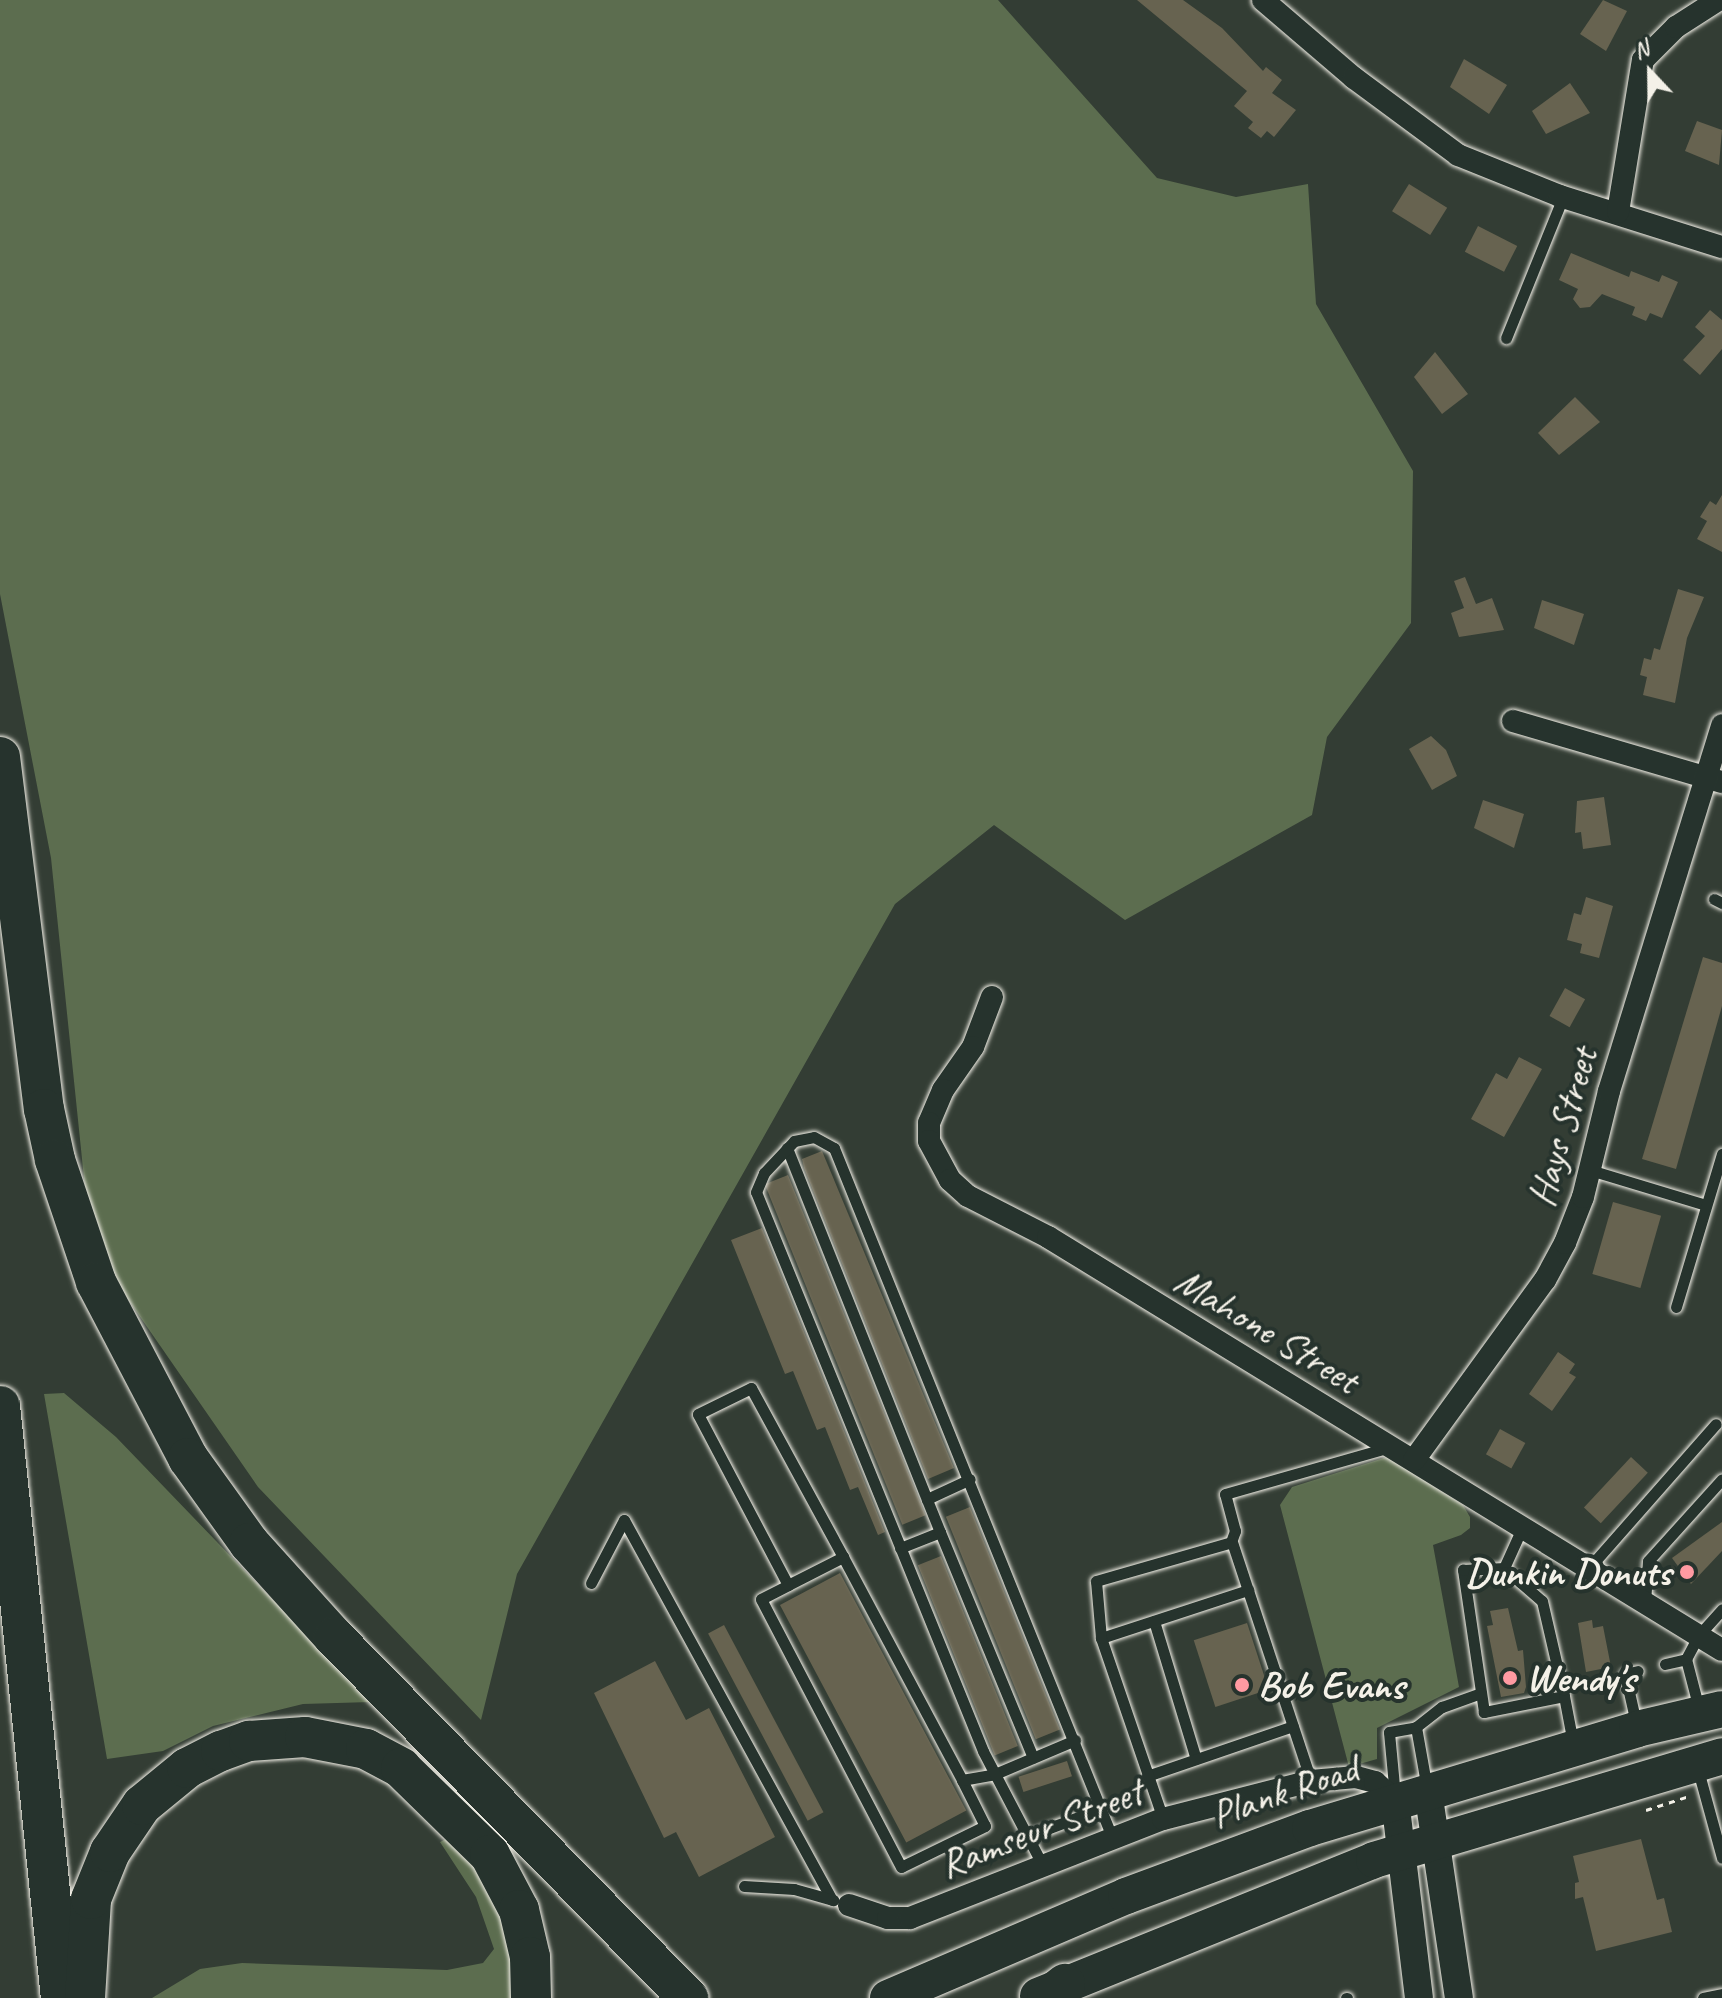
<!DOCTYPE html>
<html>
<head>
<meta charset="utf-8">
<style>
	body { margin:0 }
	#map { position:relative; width:1722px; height:1998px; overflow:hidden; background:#333d34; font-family:Caveat,sans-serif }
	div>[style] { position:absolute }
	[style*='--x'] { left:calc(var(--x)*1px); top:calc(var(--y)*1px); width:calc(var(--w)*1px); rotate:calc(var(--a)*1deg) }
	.green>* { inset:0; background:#5c6d4f }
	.building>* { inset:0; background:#676350; transform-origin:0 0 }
	.path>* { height:3px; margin-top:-1.5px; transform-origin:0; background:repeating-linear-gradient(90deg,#f4f1e8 0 6px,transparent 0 12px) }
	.roads { filter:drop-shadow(0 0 2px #f4f1e8) drop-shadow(0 0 2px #f4f1e8) }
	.service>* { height:11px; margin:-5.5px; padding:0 5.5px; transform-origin:5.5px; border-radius:5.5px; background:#26332d }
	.minor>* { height:22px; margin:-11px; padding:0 11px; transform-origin:11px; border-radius:11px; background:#26332d }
	.tertiary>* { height:28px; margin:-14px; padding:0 14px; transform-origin:14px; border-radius:14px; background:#26332d }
	.trunk>* { height:36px; margin:-18px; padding:0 18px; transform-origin:18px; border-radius:18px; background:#26332d }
	.motorway>* { height:40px; margin:-20px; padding:0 20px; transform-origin:20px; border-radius:20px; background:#26332d }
	.dots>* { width:22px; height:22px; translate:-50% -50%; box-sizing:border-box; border:4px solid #26332d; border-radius:50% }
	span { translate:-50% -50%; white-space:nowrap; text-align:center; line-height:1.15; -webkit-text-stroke:8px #26332d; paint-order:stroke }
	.street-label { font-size:40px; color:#f4f1e8 }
	.poi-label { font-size:40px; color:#f4f1e8; font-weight:700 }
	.right { translate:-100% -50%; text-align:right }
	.left { translate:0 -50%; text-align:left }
	.north { position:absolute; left:1610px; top:32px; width:80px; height:80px; -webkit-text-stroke:6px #26332d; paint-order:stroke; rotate:338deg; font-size:22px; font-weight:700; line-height:32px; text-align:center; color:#f4f1e8 }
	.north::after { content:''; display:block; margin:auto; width:28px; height:36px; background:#f4f1e8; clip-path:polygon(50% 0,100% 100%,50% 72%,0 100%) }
</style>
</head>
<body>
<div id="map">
	<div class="green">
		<i style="clip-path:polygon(0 0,998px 0,1157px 178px,1236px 197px,1308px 184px,1316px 304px,1413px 471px,1411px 623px,1327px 737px,1312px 815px,1125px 920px,994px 825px,895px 904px,517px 1574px,481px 1720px,258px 1487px,91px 1246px,51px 858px,0 594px)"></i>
		<i style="clip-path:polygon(64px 1393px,116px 1437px,371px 1702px,303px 1704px,213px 1726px,163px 1751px,107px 1759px,44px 1394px)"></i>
		<i style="clip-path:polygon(1387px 1457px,1463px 1505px,1470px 1517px,1470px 1528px,1461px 1535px,1433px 1545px,1459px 1687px,1377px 1728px,1377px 1759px,1349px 1767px,1280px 1505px,1292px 1487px)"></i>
		<i style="clip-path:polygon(452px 1836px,511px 1919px,514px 1998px,152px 1998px,200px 1969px,242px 1963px,447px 1970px,483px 1963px,494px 1949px,476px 1897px,440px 1842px)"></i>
	</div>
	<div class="building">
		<i style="clip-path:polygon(1137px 0,1183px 0,1222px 28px,1263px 71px,1266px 67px,1282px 80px,1272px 93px,1296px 110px,1274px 137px,1267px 131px,1261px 138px,1248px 128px,1253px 122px,1234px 106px,1247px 91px)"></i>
		<i style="clip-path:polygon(1603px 0,1627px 11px,1606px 51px,1580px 34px)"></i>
		<i style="clip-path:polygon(1464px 59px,1507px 85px,1489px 114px,1450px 87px)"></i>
		<i style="clip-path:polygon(1570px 83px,1590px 113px,1546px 134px,1532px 111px)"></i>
		<i style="clip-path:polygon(1697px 121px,1722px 130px,1719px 165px,1685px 151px)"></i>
		<i style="left:1409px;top:184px;width:45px;height:32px;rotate:32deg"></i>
		<i style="left:1478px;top:226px;width:44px;height:29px;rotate:27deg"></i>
		<i style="clip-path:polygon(1571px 253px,1629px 277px,1631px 271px,1659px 282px,1662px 275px,1678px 282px,1662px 318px,1650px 313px,1646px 321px,1632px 315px,1635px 307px,1602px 294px,1590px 307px,1580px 308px,1573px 299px,1578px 289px,1559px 280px)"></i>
		<i style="clip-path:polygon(1710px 310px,1722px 320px,1722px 349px,1700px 375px,1683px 360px,1705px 336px,1695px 327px)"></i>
		<i style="clip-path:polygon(1435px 352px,1468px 394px,1442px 414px,1414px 377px)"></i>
		<i style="clip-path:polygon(1575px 397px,1600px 422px,1559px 455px,1538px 433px)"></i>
		<i style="clip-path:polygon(1722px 495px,1722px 552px,1697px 539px,1707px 521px,1700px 517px,1710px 501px,1716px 505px)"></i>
		<i style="clip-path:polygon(1465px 577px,1476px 604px,1492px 598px,1504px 630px,1459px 637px,1451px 613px,1464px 608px,1454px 581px)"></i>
		<i style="clip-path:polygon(1678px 589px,1704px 597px,1687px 638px,1675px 703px,1643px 695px,1647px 677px,1640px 675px,1644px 658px,1651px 660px,1654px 648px,1660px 650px)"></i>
		<i style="clip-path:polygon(1542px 600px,1584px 614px,1574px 645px,1534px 628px)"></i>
		<i style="clip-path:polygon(1431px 736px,1446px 750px,1457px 776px,1432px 790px,1409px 749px)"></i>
		<i style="clip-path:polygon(1604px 797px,1611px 845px,1583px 849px,1581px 832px,1575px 833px,1577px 801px)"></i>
		<i style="clip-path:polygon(1483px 800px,1524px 814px,1514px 848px,1474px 828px)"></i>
		<i style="clip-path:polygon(1586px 897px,1613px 906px,1599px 958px,1580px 953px,1582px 944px,1567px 940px,1574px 913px,1581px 915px)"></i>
		<i style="clip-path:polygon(1703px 957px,1722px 963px,1722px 1006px,1676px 1169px,1642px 1159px)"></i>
		<i style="left:1565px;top:988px;width:23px;height:32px;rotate:29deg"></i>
		<i style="clip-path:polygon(1519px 1057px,1542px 1069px,1504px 1137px,1471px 1119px,1496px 1073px,1507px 1079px)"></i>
		<i style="clip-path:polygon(822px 1151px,954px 1468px,928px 1479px,804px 1168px,802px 1159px)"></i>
		<i style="left:788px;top:1175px;width:367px;height:25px;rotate:68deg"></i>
		<i style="left:1613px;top:1202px;width:50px;height:75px;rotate:16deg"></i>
		<i style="clip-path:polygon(762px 1228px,885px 1532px,878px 1535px,858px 1487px,850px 1490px,825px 1427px,817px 1430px,793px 1371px,785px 1374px,731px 1240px)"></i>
		<i style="clip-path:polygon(1558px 1352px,1575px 1364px,1569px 1373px,1576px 1377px,1552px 1411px,1529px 1394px)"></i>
		<i style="left:1500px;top:1429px;width:29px;height:29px;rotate:29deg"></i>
		<i style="left:1631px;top:1457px;width:23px;height:69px;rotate:43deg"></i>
		<i style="left:970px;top:1507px;width:240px;height:26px;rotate:68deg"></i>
		<i style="clip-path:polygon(1722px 1522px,1722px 1551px,1691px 1584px,1672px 1558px)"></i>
		<i style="left:941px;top:1556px;width:205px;height:25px;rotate:68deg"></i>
		<i style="left:840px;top:1573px;width:269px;height:68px;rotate:62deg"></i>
		<i style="clip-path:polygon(1508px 1608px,1518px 1651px,1523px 1650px,1526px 1687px,1524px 1693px,1501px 1697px,1487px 1626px,1493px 1625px,1490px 1611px)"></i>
		<i style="clip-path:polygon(1592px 1620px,1593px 1628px,1603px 1626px,1611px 1667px,1586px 1672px,1578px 1623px)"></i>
		<i style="left:1247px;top:1623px;width:70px;height:56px;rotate:72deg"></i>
		<i style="left:724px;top:1625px;width:212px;height:18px;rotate:62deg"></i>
		<i style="clip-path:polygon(655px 1661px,686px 1720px,709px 1708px,775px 1837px,699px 1877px,676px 1832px,664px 1838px,594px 1693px)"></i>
		<i style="left:1067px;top:1761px;width:16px;height:51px;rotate:72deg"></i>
		<i style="clip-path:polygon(1641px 1839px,1657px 1900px,1664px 1898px,1672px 1932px,1596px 1951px,1583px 1897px,1575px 1899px,1575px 1883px,1579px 1882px,1573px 1856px)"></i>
	</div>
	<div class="path">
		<i style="--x:1646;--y:1810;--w:45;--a:-18"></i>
	</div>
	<div class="roads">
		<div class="service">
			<i style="--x:1506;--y:338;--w:152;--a:-68"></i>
			<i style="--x:1714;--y:899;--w:9;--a:27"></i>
			<i style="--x:787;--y:1148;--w:378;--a:68.3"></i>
			<i style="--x:1590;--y:1170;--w:121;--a:16.8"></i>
			<i style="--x:1676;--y:1307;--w:160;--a:-73.3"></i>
			<i style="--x:940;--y:1532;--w:244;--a:67.6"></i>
			<i style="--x:1231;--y:1542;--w:12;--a:-70"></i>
			<i style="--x:1235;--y:1531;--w:38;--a:-105"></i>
			<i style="--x:1225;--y:1494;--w:168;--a:-15.9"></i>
			<i style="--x:900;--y:1548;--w:43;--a:-21.8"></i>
			<i style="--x:940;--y:1532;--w:35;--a:-112"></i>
			<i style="--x:927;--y:1499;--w:47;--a:-24.9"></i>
			<i style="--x:1504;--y:1568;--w:50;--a:41"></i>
			<i style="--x:1542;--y:1601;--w:98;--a:77"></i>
			<i style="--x:1564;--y:1696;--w:82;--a:168.7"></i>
			<i style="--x:1484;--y:1712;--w:144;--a:-98.4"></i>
			<i style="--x:1463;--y:1570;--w:41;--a:-2.8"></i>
			<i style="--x:1504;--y:1568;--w:46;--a:-65.7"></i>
			<i style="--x:1588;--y:1569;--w:193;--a:-48.6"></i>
			<i style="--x:591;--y:1583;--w:71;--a:-62.4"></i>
			<i style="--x:624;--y:1520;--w:433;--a:61.3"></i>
			<i style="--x:788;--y:1585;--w:193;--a:-117.8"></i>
			<i style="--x:698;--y:1414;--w:59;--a:-26.1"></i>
			<i style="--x:751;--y:1388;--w:192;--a:61.4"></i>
			<i style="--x:843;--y:1557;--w:253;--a:61.9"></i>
			<i style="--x:962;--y:1780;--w:51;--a:63.4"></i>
			<i style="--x:985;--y:1826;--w:93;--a:154"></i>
			<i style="--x:901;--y:1867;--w:302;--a:-117.6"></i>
			<i style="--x:761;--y:1599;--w:30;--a:-27"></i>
			<i style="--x:788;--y:1585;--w:62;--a:-27"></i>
			<i style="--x:1645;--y:1602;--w:41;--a:-85.8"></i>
			<i style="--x:1648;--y:1561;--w:110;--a:-47.9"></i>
			<i style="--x:1154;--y:1621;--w:144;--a:73.1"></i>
			<i style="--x:1101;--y:1638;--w:155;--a:-18.1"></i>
			<i style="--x:1686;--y:1659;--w:52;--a:75.4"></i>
			<i style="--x:1665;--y:1664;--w:22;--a:-13"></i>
			<i style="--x:1686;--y:1659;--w:26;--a:-62"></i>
			<i style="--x:1698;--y:1636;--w:36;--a:-48"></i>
			<i style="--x:1564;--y:1696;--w:48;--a:79.2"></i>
			<i style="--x:1636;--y:1723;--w:50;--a:-102.7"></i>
			<i style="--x:1625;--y:1674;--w:13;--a:-13"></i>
			<i style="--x:1416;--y:1727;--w:63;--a:79.9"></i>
			<i style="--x:1698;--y:1770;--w:91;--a:74.7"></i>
			<i style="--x:1147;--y:1776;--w:154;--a:-18.9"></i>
			<i style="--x:962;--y:1780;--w:34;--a:-10"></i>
			<i style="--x:995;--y:1774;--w:87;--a:-23"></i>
			<i style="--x:1395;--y:1796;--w:64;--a:-95.4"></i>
			<i style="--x:1389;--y:1732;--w:27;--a:-10"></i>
			<i style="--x:1416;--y:1727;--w:33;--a:-38"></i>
			<i style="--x:1442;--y:1707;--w:41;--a:-19.7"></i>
			<i style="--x:1163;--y:1819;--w:191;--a:-108.9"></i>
			<i style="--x:1101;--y:1638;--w:57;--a:-95"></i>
			<i style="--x:1096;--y:1581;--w:141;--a:-16"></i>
			<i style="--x:1232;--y:1542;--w:252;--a:71.7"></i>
			<i style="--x:1028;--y:1836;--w:77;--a:-20.6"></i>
			<i style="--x:1042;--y:1864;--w:127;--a:-117.6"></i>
			<i style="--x:983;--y:1751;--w:603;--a:-112.1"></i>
			<i style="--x:756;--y:1192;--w:21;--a:-67"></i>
			<i style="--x:764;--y:1173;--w:44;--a:-46.8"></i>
			<i style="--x:794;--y:1141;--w:20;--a:-11"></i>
			<i style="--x:814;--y:1137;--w:23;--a:29"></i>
			<i style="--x:834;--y:1148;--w:743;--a:68.03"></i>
			<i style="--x:744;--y:1886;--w:50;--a:3.4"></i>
			<i style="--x:794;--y:1889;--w:41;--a:15.8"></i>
			<i style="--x:1346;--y:1998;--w:1;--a:0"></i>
			<i style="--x:1703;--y:1998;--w:19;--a:-12"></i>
		</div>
		<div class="minor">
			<i style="--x:1263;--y:0;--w:120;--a:40.6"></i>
			<i style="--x:1354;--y:78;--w:129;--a:36.5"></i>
			<i style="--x:1458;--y:155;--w:110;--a:21.9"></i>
			<i style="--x:1560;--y:196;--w:170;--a:17.5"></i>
			<i style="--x:1618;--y:212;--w:154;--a:-80.7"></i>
			<i style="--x:1643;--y:60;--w:47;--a:-45"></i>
			<i style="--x:1676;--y:27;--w:50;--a:-32.7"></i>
			<i style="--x:1513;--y:721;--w:218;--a:16.3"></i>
			<i style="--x:992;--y:997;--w:53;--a:110.8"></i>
			<i style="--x:973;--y:1047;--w:52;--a:124.9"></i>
			<i style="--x:943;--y:1090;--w:36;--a:113"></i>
			<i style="--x:929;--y:1123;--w:18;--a:90"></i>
			<i style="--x:929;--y:1141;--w:44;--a:61.7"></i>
			<i style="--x:950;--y:1180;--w:24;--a:42"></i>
			<i style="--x:968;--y:1196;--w:90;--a:27.1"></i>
			<i style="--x:1048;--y:1237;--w:790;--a:31.5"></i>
			<i style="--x:1414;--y:1460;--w:223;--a:-54"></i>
			<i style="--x:1545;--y:1280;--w:42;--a:-61.6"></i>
			<i style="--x:1565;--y:1243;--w:49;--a:-68.6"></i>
			<i style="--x:1583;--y:1197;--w:109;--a:-76.2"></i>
			<i style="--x:1609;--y:1091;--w:383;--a:-72.8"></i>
			<i style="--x:849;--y:1905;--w:41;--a:18.4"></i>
			<i style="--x:888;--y:1918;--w:22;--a:0"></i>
			<i style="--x:910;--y:1918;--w:272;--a:-21.4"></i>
			<i style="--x:1163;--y:1819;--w:153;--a:-14.4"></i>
			<i style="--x:1311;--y:1781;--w:45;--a:-5.1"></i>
			<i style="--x:1356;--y:1777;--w:20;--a:15"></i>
			<i style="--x:1375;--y:1782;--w:27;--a:42"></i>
		</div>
		<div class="tertiary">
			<i style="--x:1428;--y:1791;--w:209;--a:81.5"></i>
			<i style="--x:1395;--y:1800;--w:199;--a:83.1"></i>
		</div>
		<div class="trunk">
			<i style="--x:1038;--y:1996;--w:362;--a:-22"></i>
			<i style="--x:1374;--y:1860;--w:363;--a:-16.6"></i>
			<i style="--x:888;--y:1998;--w:259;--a:-23.2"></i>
			<i style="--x:1126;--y:1896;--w:196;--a:-20.3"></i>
			<i style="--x:1310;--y:1828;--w:342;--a:-16.8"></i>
			<i style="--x:1637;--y:1729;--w:87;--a:-13.2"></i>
		</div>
		<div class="motorway">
			<i style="--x:0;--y:757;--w:355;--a:82.9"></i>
			<i style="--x:44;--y:1109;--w:52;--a:77.8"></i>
			<i style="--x:55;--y:1160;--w:129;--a:71.4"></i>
			<i style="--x:96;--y:1282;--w:199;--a:62.4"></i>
			<i style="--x:188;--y:1458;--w:105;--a:54.3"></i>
			<i style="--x:249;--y:1543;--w:127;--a:47.9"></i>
			<i style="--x:334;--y:1637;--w:506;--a:45.56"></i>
			<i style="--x:0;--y:1406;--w:595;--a:84.12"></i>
			<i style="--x:85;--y:1998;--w:99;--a:-86.5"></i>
			<i style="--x:91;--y:1899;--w:51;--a:-68"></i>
			<i style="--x:110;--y:1852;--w:57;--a:-55.8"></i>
			<i style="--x:142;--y:1805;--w:58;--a:-39.4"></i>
			<i style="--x:187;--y:1768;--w:38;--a:-27"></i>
			<i style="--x:221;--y:1751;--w:30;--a:-20"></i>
			<i style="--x:249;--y:1741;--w:56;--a:-4.1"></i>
			<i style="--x:305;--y:1737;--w:62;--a:11.1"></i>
			<i style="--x:366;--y:1749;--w:40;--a:28"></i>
			<i style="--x:401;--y:1768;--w:124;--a:44.3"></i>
			<i style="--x:490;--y:1855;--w:62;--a:62.2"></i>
			<i style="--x:519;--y:1910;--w:48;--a:76.8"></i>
			<i style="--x:530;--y:1957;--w:41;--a:88.6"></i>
			<i style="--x:1047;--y:1998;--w:23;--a:-38"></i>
		</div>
	</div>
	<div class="dots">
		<i style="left:1687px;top:1572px;background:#ff9aa2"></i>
		<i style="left:1510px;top:1678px;background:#ff9aa2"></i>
		<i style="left:1242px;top:1685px;background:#ff9aa2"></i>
	</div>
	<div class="street-label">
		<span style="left:1562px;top:1127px;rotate:-74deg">Hays Street</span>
		<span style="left:1267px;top:1330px;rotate:31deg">Mahone Street</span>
		<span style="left:1284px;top:1791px;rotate:-19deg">Plank Road</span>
		<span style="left:1041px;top:1828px;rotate:-21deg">Ramseur Street</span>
	</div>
	<div class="poi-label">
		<span class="right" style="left:1671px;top:1572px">Dunkin Donuts</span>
		<span class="left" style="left:1526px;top:1678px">Wendy's</span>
		<span class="left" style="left:1258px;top:1685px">Bob Evans</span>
	</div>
	<div class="north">N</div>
</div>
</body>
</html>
